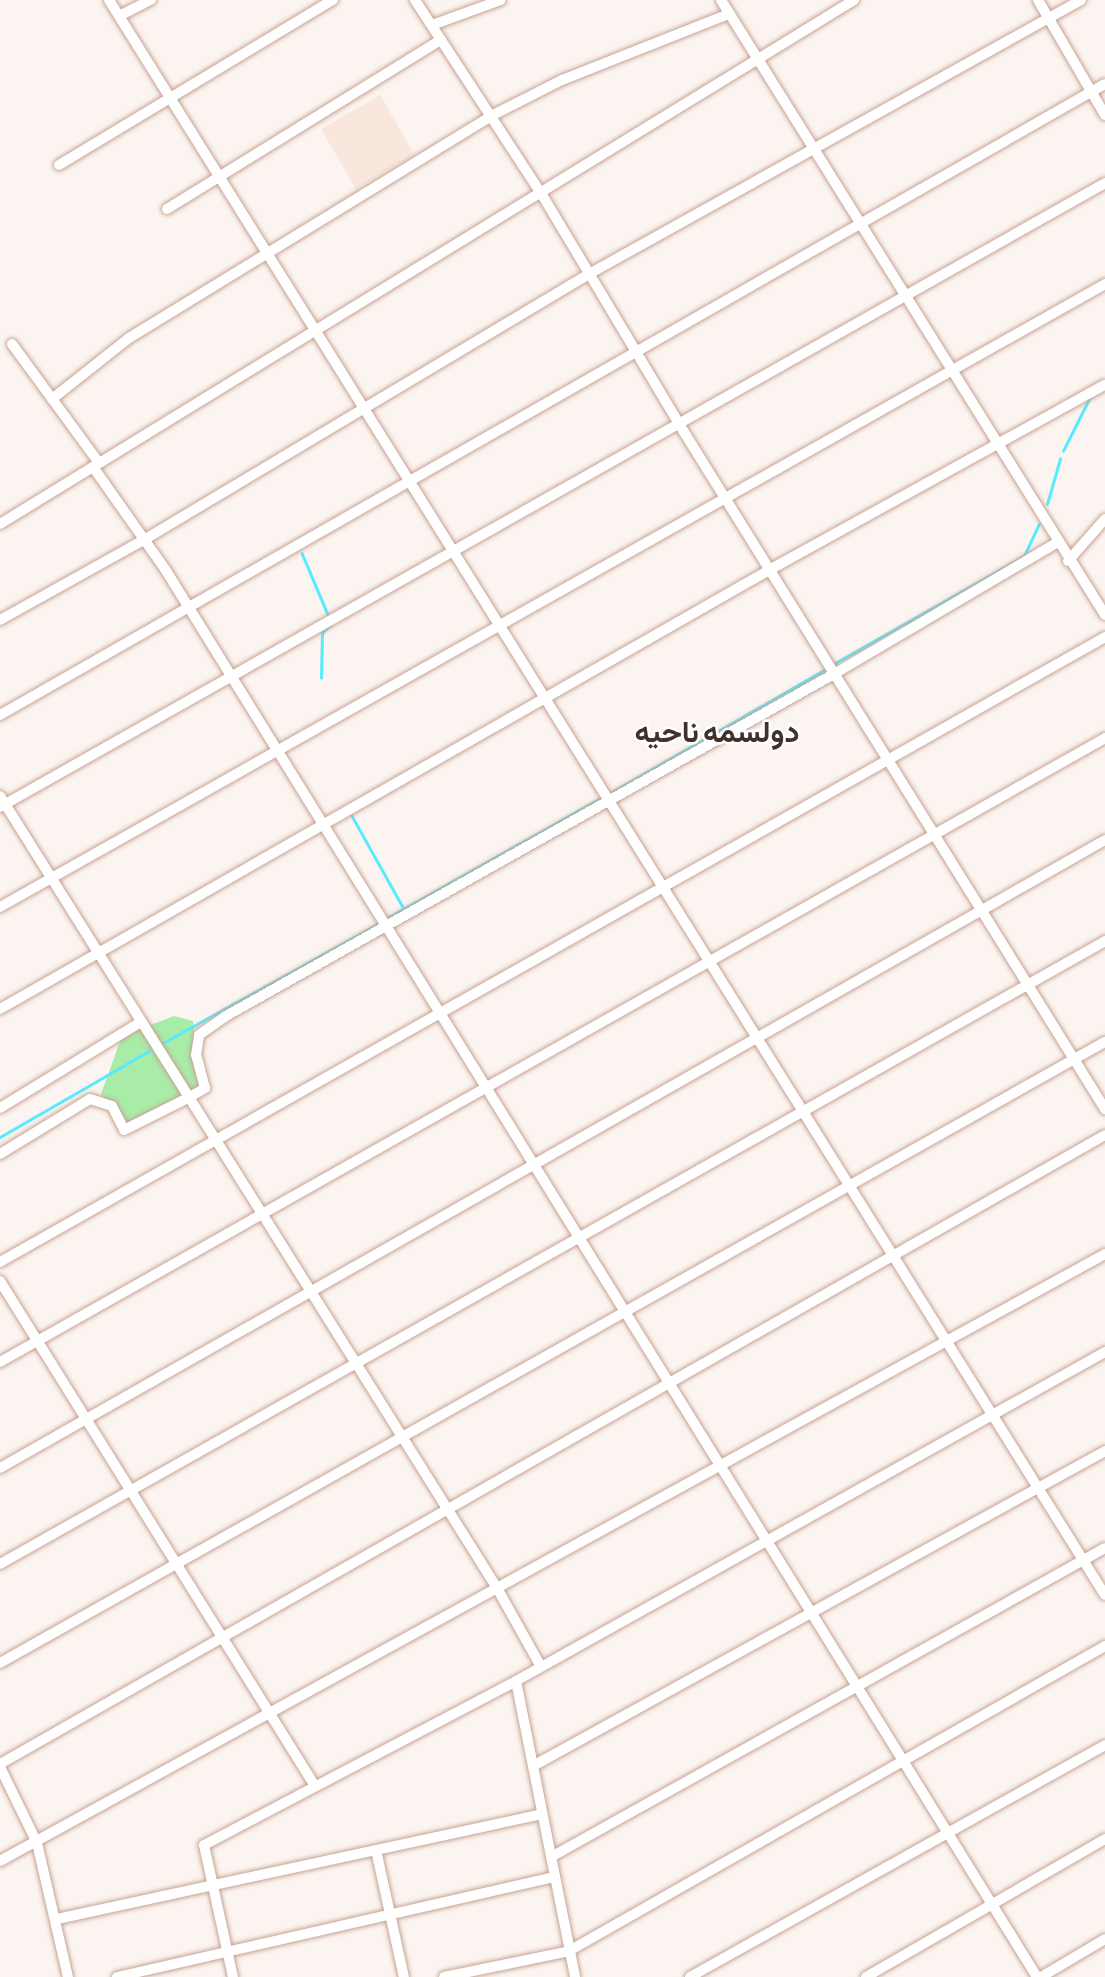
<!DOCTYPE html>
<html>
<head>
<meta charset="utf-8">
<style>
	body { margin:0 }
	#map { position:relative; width:1105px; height:1977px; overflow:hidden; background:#fcf4f0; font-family:"Asap Condensed",Vazirmatn,sans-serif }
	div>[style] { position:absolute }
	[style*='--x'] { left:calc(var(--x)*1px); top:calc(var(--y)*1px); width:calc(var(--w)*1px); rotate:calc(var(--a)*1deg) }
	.built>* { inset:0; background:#f9e7de; transform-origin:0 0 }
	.green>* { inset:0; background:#a8eca8 }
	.stream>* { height:2.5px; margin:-1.25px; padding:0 1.25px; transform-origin:1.25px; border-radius:1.25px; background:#58eaff }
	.roads { filter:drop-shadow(0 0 2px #c6a392) drop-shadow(0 0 2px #c6a392) }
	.minor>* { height:10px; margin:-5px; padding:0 5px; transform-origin:5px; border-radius:5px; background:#fff }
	span { translate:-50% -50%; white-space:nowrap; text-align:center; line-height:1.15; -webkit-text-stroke:5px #fff; paint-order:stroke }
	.district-label { font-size:30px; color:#40322b; font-weight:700 }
</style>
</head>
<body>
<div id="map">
	<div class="built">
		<i style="left:380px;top:95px;width:69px;height:68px;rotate:60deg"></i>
	</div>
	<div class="green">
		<i style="clip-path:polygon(174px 1016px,193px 1021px,201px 1087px,126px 1124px,101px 1094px,122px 1036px)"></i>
	</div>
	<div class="stream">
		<i style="--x:1063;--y:451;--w:60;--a:-63.4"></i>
		<i style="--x:1047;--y:504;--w:47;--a:-73.9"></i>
		<i style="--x:302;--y:553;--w:69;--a:67.1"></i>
		<i style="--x:835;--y:663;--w:217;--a:-29.5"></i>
		<i style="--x:1024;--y:556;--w:35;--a:-65"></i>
		<i style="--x:321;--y:678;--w:45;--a:-88.7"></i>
		<i style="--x:322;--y:633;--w:14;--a:-45"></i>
		<i style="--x:612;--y:792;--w:245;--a:-29.9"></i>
		<i style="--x:351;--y:814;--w:109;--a:60.8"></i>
		<i style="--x:387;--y:918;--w:245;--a:-29.3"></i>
		<i style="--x:161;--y:1044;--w:246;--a:-29"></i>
		<i style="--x:0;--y:1137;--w:172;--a:-30"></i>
	</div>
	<div class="roads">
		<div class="minor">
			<i style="--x:109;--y:0;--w:1880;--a:58.02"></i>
			<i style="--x:415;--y:0;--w:230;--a:56.9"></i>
			<i style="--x:541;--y:193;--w:269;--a:59.1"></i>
			<i style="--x:679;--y:424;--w:807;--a:58.12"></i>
			<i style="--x:721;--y:0;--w:725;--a:58.02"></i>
			<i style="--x:1038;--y:0;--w:133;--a:59.8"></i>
			<i style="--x:119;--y:16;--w:36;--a:-27"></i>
			<i style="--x:432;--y:25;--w:73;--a:-19.9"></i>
			<i style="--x:59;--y:165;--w:320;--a:-31.1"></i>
			<i style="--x:167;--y:209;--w:322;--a:-31.7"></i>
			<i style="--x:12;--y:344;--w:147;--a:53.8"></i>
			<i style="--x:52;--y:399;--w:98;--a:-38.4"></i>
			<i style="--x:129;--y:338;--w:422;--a:-31.5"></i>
			<i style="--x:489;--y:117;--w:82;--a:-26.9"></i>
			<i style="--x:562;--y:80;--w:180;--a:-21.6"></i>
			<i style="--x:93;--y:467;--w:125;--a:54.8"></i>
			<i style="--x:165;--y:569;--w:1656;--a:58.23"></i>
			<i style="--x:0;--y:524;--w:1002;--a:-31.53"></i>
			<i style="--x:1068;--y:561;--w:56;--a:-48.6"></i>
			<i style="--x:0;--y:620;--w:162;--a:-29.1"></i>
			<i style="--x:142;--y:541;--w:521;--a:-30.85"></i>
			<i style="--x:589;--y:274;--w:563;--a:-29.11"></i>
			<i style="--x:0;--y:715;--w:1272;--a:-29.73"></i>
			<i style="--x:0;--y:796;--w:935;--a:57.89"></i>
			<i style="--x:497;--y:1588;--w:88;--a:60.8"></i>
			<i style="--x:0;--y:807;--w:1269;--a:-29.45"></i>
			<i style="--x:0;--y:907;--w:1269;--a:-29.41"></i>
			<i style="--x:0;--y:1009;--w:888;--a:-29.71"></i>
			<i style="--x:771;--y:569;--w:381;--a:-28.9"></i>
			<i style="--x:0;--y:1108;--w:163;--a:-31.4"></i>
			<i style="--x:0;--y:1154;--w:105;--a:-31.4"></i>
			<i style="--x:90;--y:1099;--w:23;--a:18"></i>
			<i style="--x:112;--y:1106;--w:27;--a:63"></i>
			<i style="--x:124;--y:1130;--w:72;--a:-26.6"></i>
			<i style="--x:188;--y:1098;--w:20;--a:-30"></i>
			<i style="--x:205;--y:1088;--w:34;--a:-105"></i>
			<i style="--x:196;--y:1055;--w:20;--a:-81"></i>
			<i style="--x:199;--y:1035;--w:33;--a:-35"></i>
			<i style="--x:226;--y:1016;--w:698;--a:-29.36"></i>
			<i style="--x:834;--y:674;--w:260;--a:-30.5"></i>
			<i style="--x:0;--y:1262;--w:1270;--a:-29.49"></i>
			<i style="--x:0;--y:1281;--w:595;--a:58.05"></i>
			<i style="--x:0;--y:1362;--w:1269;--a:-29.45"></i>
			<i style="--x:0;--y:1468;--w:1271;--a:-29.61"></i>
			<i style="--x:0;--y:1564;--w:1269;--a:-29.41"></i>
			<i style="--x:0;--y:1663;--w:1268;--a:-29.34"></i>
			<i style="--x:516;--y:1681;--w:302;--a:78.7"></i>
			<i style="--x:0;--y:1764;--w:1271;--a:-29.65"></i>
			<i style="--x:533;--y:1766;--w:653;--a:-28.84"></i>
			<i style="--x:0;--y:1767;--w:85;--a:64"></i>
			<i style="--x:37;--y:1843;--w:138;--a:77"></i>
			<i style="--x:376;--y:1850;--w:130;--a:77.6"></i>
			<i style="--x:551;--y:1857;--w:634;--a:-29.15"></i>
			<i style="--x:0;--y:1861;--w:1261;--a:-28.78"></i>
			<i style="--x:57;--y:1919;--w:496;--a:-12.2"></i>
			<i style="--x:117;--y:1977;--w:449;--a:-12.9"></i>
			<i style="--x:233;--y:1977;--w:135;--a:-102.4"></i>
			<i style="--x:204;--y:1845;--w:352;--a:-27.7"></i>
			<i style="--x:516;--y:1681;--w:675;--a:-29.19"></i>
			<i style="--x:444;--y:1977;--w:128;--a:-11.7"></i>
			<i style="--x:569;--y:1951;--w:617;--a:-29.64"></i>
			<i style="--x:690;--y:1977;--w:475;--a:-29.2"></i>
			<i style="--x:866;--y:1977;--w:276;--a:-30"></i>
			<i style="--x:1041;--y:1977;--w:74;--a:-30.7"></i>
		</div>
	</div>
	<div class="district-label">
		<span style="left:717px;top:731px">دولسمه ناحیه</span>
	</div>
</div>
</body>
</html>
